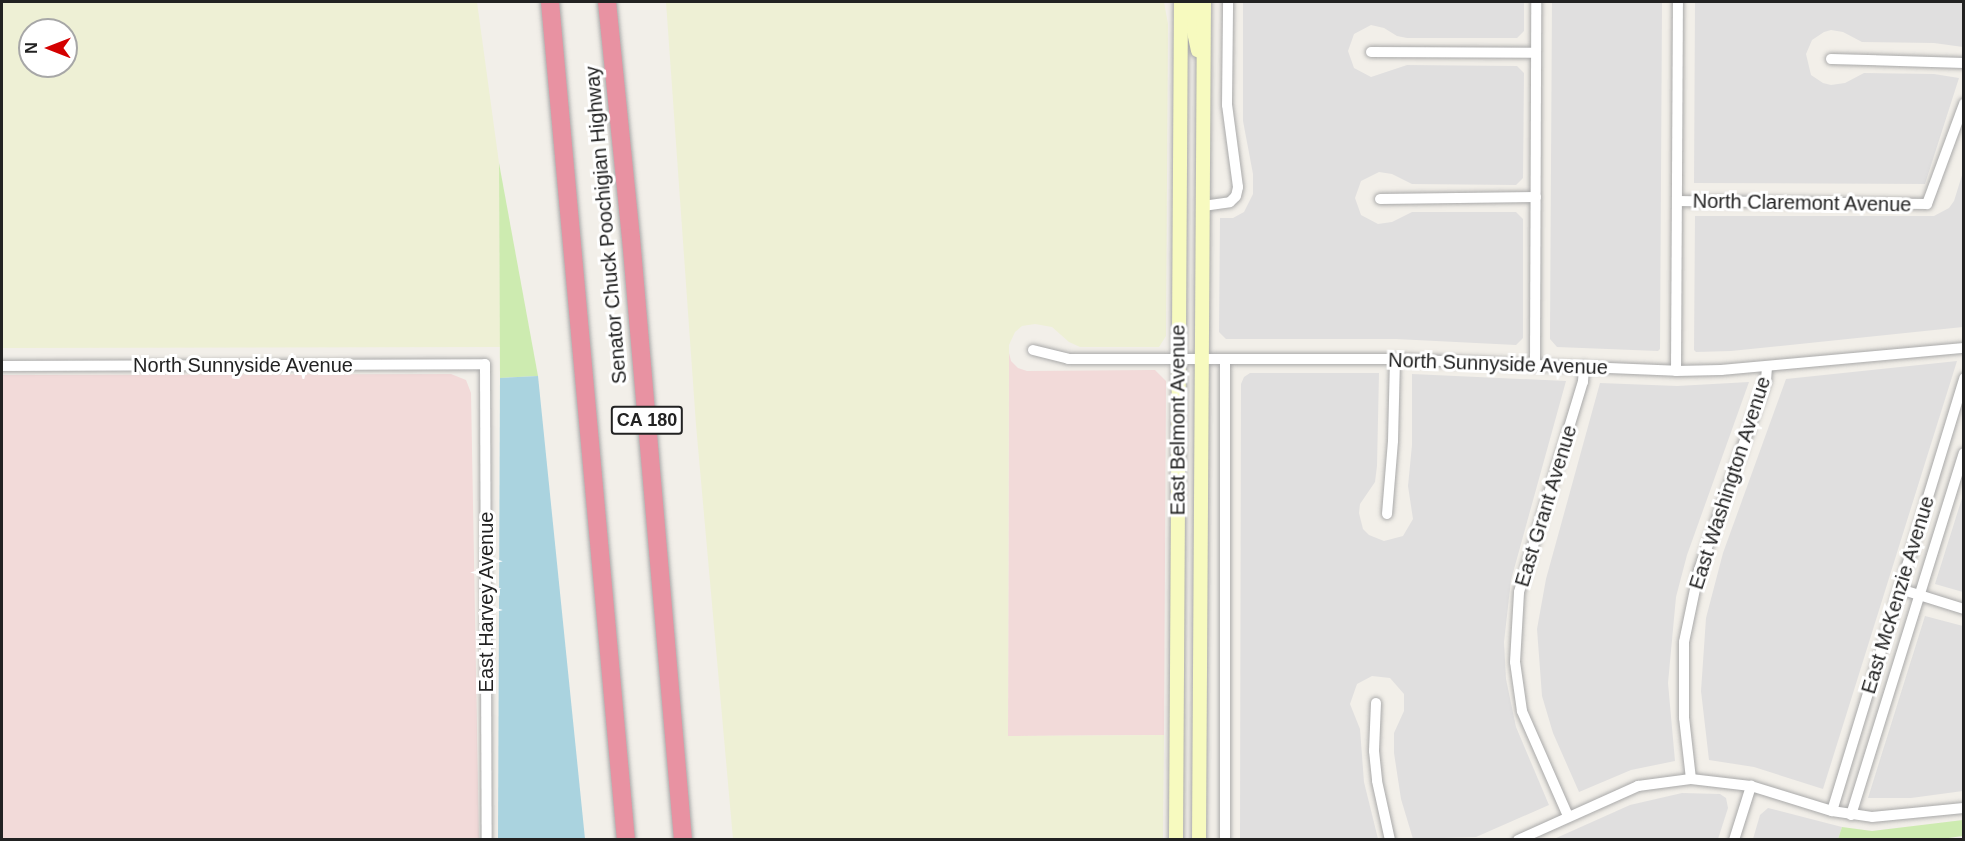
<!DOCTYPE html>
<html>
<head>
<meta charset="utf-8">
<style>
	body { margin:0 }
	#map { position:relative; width:1965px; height:841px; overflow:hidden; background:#f2efe9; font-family:Helvetica,sans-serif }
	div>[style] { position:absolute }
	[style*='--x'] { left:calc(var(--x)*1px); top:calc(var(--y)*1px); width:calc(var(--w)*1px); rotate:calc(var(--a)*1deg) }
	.residential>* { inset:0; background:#e0dfdf }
	.commercial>* { inset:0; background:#f2dad9 }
	.farmland>* { inset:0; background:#eef0d5 }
	.grass>* { inset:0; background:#cdebb0 }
	.water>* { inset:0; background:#aad3df }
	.roads { filter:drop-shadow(0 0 2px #a9a9a9) drop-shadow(0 0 2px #a9a9a9) }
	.street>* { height:10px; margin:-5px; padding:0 5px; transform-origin:5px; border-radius:5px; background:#fff }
	.secondary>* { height:14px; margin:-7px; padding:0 7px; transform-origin:7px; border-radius:7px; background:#f7fabf }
	.highway>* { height:18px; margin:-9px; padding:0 9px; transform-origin:9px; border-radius:9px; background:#e892a2 }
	span { translate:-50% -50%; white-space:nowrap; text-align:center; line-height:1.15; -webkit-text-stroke:6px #fff; paint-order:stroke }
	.shield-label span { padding:2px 4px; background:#fff; border:2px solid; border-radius:4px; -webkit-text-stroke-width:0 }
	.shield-label { font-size:18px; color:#222; font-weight:700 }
	.street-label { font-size:20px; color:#222 }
	.frame { position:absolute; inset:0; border:3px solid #222; pointer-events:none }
	.north { position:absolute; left:18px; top:18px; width:60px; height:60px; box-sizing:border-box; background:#fff; border:2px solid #a7a7a7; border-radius:50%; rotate:270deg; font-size:16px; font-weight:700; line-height:24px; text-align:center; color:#222 }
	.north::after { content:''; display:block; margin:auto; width:21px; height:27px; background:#d40000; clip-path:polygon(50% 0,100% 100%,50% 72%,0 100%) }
</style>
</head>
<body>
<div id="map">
	<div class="residential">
		<i style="clip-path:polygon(1243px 2px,1524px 2px,1524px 31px,1517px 38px,1407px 38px,1397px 36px,1384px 28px,1371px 25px,1354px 34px,1348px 51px,1354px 68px,1371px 77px,1407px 65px,1517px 66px,1524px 73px,1523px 178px,1516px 185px,1412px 184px,1392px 174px,1379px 172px,1361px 181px,1355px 198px,1361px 215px,1378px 224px,1392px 222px,1412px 212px,1516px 212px,1523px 219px,1523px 338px,1516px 345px,1396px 339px,1226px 339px,1219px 332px,1220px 218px,1233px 218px,1244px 212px,1253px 194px,1253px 174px,1243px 121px)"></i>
		<i style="clip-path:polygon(1552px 2px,1662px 2px,1660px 349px,1658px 351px,1557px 347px,1550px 339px)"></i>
		<i style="clip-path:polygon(1695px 2px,1963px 2px,1963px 47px,1934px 43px,1862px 42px,1843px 32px,1831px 30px,1824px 32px,1812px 40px,1806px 54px,1811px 75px,1823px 83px,1831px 85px,1845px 83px,1864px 73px,1934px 74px,1959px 78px,1925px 184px,1694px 183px)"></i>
		<i style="clip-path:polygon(1963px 172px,1963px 327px,1731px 351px,1696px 352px,1694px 350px,1695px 216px,1934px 216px,1949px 208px,1954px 201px)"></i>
		<i style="clip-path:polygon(1957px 361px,1823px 789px,1754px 767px,1709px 760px,1701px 691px,1706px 618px,1723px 553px,1786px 379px)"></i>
		<i style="clip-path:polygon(1250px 373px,1379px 373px,1377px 466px,1375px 482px,1360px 504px,1359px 513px,1363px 529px,1369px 535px,1384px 541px,1403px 536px,1413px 519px,1408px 486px,1412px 445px,1412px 374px,1566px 381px,1511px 580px,1504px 642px,1506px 679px,1516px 727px,1549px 805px,1476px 837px,1413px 839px,1401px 799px,1394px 753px,1394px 733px,1404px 711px,1404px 694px,1390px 678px,1372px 676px,1357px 684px,1350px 704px,1360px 729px,1364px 782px,1378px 839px,1240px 838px,1241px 384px,1244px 377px)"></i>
		<i style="clip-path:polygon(1749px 382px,1687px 555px,1676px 597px,1668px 683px,1675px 761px,1631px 770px,1579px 792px,1553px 733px,1542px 696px,1537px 629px,1546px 579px,1600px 383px,1677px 386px)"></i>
		<i style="clip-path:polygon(1963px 495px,1964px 592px,1963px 592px,1935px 584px)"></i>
		<i style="clip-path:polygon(1925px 616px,1963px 626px,1963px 791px,1911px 798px,1868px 798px)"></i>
		<i style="clip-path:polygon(1682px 793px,1720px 794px,1726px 798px,1728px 808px,1718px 839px,1554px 839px,1630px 805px)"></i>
		<i style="clip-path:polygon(1768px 808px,1842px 827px,1838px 839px,1753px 839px,1760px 815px)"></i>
	</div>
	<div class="commercial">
		<i style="clip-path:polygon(1009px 353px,1011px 361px,1018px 368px,1027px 371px,1155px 370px,1166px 381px,1164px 735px,1008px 736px)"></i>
		<i style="clip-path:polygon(451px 374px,466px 380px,471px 393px,479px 839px,2px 839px,2px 375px)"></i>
	</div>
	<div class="farmland">
		<i style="clip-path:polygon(evenodd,2px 2px,477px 2px,499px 163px,500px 347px,2px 348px,2px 2px,30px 30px,66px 30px,66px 66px,30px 66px,30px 30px)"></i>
		<i style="clip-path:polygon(666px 2px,1164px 2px,1168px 24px,1166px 336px,1159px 347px,1080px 347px,1069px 342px,1052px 327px,1035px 324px,1022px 326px,1015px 332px,1009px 345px,1008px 736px,1164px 735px,1163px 839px,733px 839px,696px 425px)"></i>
	</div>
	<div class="grass">
		<i style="clip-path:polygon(499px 163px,538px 376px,500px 378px)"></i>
		<i style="clip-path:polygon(1963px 820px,1963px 836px,1941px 839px,1838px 839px,1842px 827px,1872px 831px)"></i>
	</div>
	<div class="water">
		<i style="clip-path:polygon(538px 376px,585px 839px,498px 839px,500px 378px)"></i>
	</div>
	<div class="roads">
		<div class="street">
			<i style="--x:1371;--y:52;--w:165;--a:0.3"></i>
			<i style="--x:1831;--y:59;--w:133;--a:1.7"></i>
			<i style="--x:1380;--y:199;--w:156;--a:-0.7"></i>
			<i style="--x:1677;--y:201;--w:250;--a:0.7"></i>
			<i style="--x:1927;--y:204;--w:107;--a:-69.7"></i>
			<i style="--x:1203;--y:206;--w:27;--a:-8"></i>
			<i style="--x:1230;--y:202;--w:8;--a:-45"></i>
			<i style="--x:1236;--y:196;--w:9;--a:-77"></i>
			<i style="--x:1238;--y:187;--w:83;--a:-97.6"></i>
			<i style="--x:1227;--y:105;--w:103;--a:-89.4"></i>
			<i style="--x:1033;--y:350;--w:36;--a:14"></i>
			<i style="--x:1068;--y:359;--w:327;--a:0"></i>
			<i style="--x:1395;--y:359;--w:281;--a:2.4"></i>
			<i style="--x:1676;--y:371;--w:45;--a:-1.3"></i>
			<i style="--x:1721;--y:370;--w:244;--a:-5.2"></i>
			<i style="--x:1535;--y:365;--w:363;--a:-89.8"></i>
			<i style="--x:2;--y:366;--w:483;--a:-0.2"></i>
			<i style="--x:485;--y:364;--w:476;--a:89.8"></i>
			<i style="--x:1676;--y:371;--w:369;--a:-89.7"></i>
			<i style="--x:1387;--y:514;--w:73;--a:-85.3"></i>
			<i style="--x:1393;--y:441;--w:82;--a:-88.6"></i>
			<i style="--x:1900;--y:589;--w:67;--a:17.4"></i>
			<i style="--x:1376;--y:703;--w:48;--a:92.4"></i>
			<i style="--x:1374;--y:751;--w:30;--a:84"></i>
			<i style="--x:1377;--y:781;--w:60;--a:77.6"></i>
			<i style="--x:1691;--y:779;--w:61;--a:-96.5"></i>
			<i style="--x:1684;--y:718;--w:76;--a:-90"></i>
			<i style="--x:1684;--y:642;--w:74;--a:-78.2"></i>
			<i style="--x:1699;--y:570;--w:201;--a:-70.5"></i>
			<i style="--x:1766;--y:381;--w:15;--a:-86"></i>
			<i style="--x:1832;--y:811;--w:453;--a:-73"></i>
			<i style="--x:1851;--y:815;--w:379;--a:-72.7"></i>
			<i style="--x:1568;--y:816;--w:115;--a:-113.7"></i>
			<i style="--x:1522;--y:711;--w:49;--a:-98.1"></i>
			<i style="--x:1515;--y:662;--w:70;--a:-86.7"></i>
			<i style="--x:1519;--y:592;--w:220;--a:-73.1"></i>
			<i style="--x:1583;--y:382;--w:16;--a:-86"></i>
			<i style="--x:1225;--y:840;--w:480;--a:-90"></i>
			<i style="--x:1518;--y:840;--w:132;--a:-24.2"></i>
			<i style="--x:1638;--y:786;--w:53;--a:-7.5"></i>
			<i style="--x:1691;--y:779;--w:60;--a:6.7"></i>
			<i style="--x:1751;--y:786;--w:85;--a:17.2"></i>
			<i style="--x:1832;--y:811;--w:40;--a:8.5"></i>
			<i style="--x:1872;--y:817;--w:92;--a:-5.6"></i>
			<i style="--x:1734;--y:840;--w:57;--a:-72.5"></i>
		</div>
		<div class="secondary">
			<i style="--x:1193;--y:2;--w:25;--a:90"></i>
			<i style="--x:1193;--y:27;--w:24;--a:78"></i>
			<i style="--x:1176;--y:840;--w:838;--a:-89.66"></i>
			<i style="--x:1199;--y:840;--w:838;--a:-89.66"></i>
		</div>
		<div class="highway">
			<i style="--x:550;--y:2;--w:841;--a:84.82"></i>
			<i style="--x:607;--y:2;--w:237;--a:84.2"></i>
			<i style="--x:631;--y:238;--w:604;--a:85.06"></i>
		</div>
	</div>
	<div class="shield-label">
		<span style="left:647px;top:420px">CA 180</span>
	</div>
	<div class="street-label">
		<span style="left:1802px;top:203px;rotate:1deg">North Claremont Avenue</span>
		<span style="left:606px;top:225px;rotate:-95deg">Senator Chuck Poochigian Highway</span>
		<span style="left:1498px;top:364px;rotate:2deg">North Sunnyside Avenue</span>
		<span style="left:243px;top:365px">North Sunnyside Avenue</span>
		<span style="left:1178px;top:420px;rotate:-90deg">East Belmont Avenue</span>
		<span style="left:1730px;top:483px;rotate:-72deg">East Washington Avenue</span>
		<span style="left:1546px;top:506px;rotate:-73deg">East Grant Avenue</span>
		<span style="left:1898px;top:595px;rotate:-73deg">East McKenzie Avenue</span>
		<span style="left:486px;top:602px;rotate:-90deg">East Harvey Avenue</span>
	</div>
	<div class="frame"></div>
	<div class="north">N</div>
</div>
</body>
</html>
